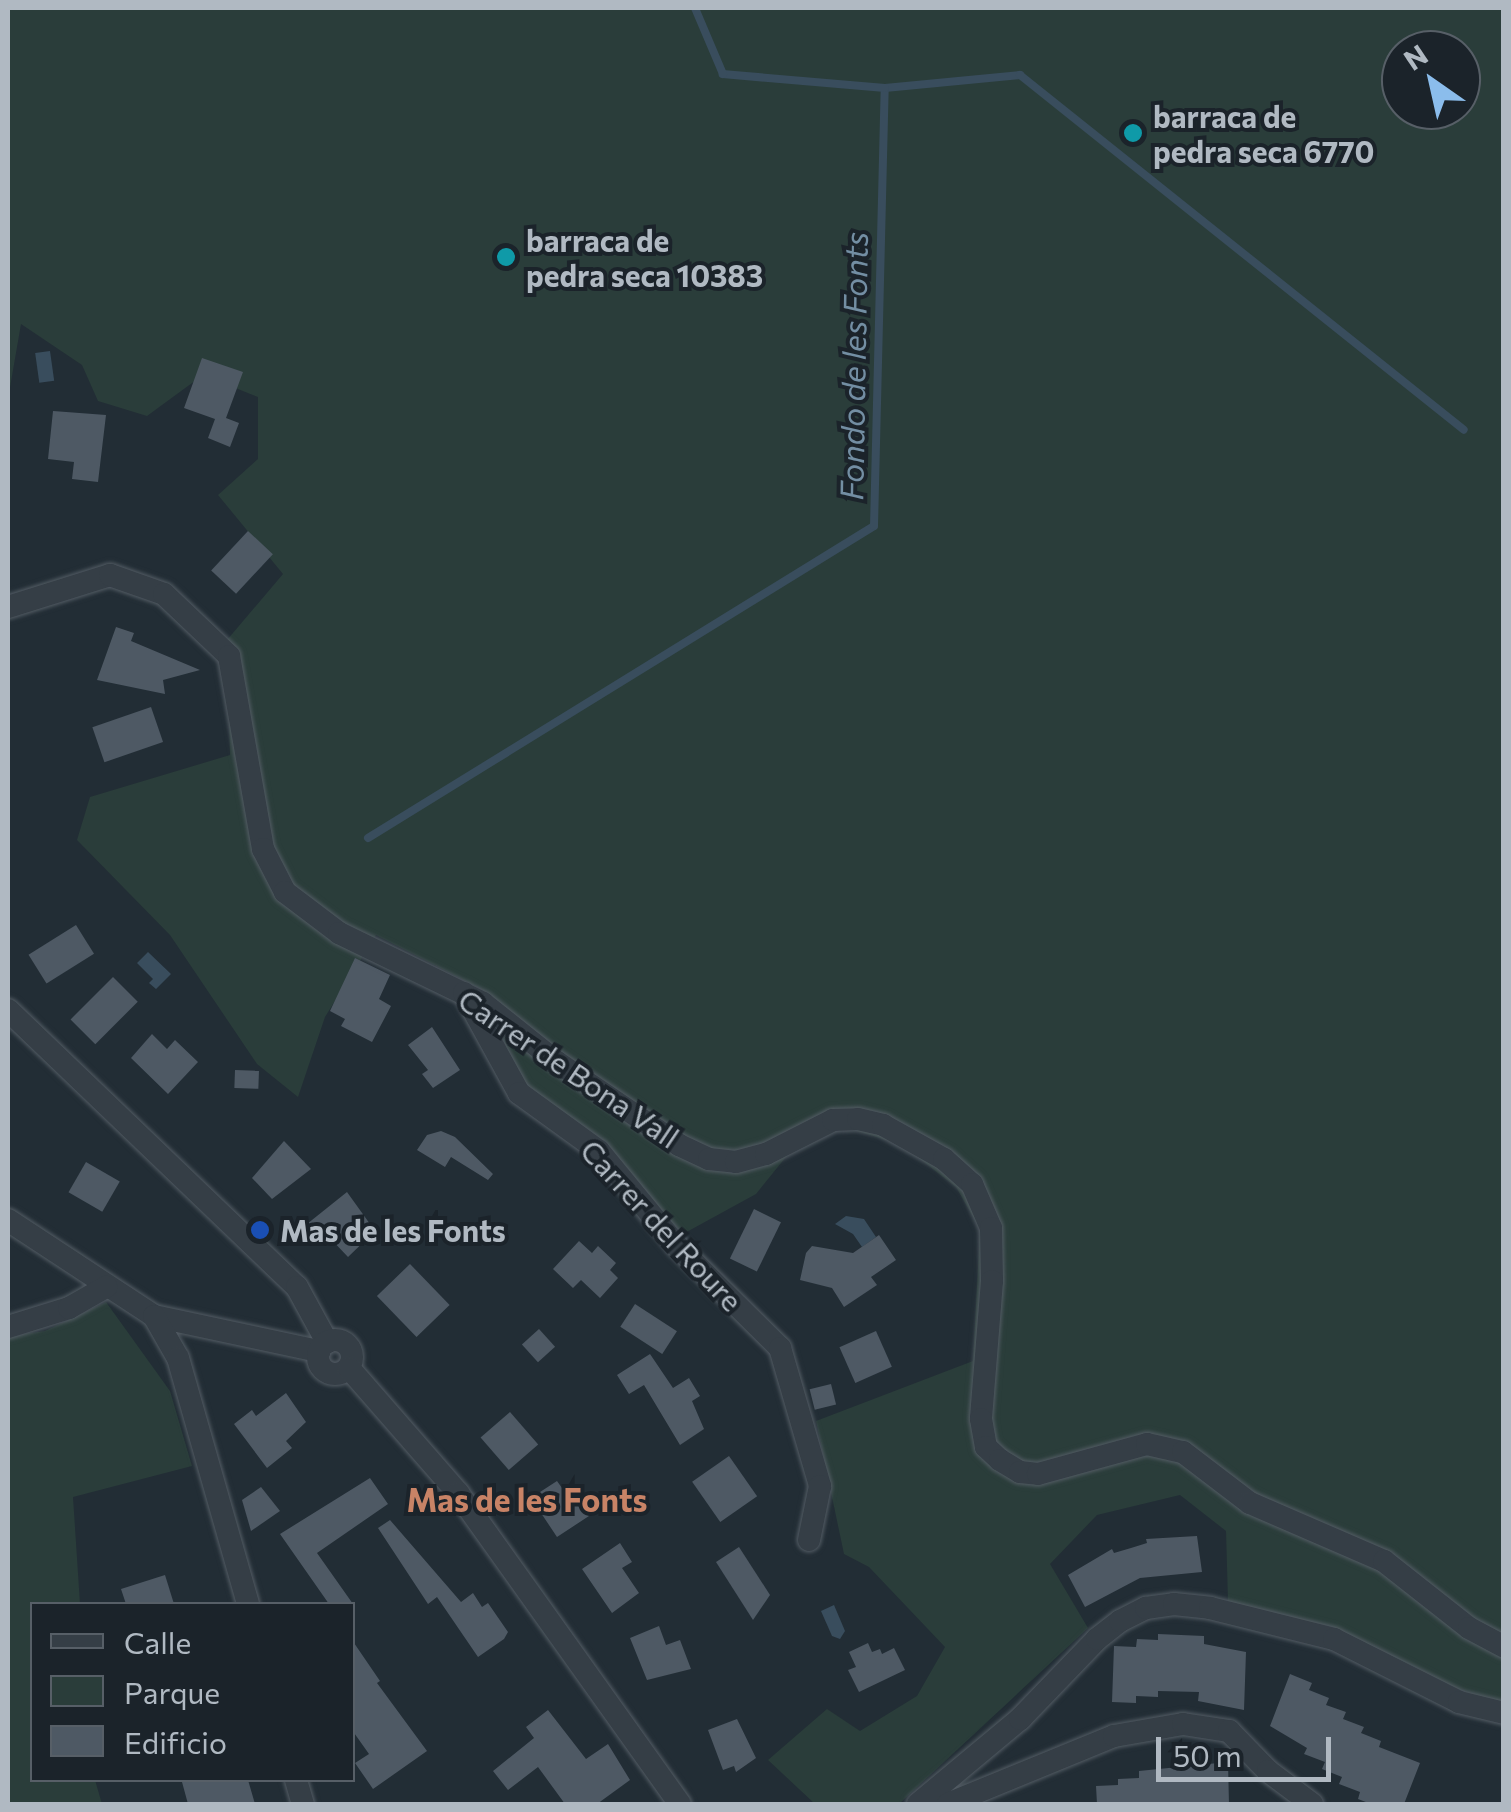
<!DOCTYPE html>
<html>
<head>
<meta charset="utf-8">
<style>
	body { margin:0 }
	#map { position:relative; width:1511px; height:1812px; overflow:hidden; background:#222d35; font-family:Commissioner,sans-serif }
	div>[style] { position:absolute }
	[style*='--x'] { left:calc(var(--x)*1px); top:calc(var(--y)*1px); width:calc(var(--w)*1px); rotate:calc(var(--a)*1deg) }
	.green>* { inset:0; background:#2a3d3a }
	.water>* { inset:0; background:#394d5d; transform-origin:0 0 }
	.stream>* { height:8px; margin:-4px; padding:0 4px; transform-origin:4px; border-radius:4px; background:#394d5d }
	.building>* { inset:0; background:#4e5964; transform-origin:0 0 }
	.roads { filter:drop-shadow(0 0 2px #535c64) drop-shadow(0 0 2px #535c64) }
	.minor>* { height:22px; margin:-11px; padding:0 11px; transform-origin:11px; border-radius:11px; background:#353e46 }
	.minor>.ring { margin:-11px; padding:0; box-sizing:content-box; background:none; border:22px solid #353e46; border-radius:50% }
	.dots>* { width:28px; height:28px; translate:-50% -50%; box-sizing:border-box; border:5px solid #1b232a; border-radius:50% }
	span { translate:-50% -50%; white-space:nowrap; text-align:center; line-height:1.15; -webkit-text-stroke:8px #1b232a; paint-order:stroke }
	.poi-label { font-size:30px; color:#b0b9c2; font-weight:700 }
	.left { translate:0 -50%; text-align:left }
	.street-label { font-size:30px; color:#b0b9c2 }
	.water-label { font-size:32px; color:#738ea3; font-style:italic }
	.neighbourhood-label { font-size:32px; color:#c88366; font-weight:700 }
	.frame { position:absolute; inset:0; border:10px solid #b0b9c2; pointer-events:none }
	.legend { position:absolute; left:30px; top:1602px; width:325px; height:180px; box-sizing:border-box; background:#1b232a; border:2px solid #575f67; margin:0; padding:12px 18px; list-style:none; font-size:30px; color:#b0b9c2 }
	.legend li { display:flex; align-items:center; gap:20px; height:50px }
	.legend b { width:50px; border:2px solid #575f67 }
	.north { position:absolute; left:1381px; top:30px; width:100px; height:100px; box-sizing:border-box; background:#1b232a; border:2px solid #575f67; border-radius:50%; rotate:326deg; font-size:28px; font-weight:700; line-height:40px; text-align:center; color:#b0b9c2 }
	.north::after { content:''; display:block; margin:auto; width:35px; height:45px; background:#8bbdec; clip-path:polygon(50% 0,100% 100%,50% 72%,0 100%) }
	.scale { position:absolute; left:1156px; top:1737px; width:175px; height:45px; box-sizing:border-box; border:5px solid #b0b9c2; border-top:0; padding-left:12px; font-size:30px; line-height:35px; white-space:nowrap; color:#b0b9c2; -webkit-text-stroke:8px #1b232a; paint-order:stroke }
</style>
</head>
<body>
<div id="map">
	<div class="green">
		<i style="clip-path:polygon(evenodd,8px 8px,1503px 8px,1503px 1706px,1228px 1602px,1226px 1531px,1180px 1495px,1097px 1515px,1050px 1564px,1088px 1628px,899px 1804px,815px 1804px,768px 1760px,827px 1709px,860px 1731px,917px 1696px,945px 1647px,869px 1567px,844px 1554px,816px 1421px,973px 1361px,980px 1229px,956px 1187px,902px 1145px,838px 1125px,794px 1147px,756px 1194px,683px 1234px,604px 1147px,523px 1088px,483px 990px,376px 935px,325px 1017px,298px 1097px,257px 1064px,170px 935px,77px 840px,90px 797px,230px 755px,227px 640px,283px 574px,218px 495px,258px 459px,258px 397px,203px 375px,147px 416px,98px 401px,82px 365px,21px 324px,8px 399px,8px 8px,1401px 50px,1461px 50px,1461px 110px,1401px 110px,1401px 50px)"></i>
		<i style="clip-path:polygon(106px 1302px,170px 1391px,192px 1466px,73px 1497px,80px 1604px,32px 1604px,32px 1780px,95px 1780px,102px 1804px,8px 1804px,8px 1336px,45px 1331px)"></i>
	</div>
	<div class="water">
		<i style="left:50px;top:351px;width:30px;height:15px;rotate:82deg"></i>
		<i style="clip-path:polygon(148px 952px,171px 974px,156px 989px,149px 983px,153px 979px,137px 963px)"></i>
		<i style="clip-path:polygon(846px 1216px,864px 1219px,876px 1237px,862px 1247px,853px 1234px,835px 1224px)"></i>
		<i style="clip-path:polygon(834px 1605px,845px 1631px,840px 1639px,832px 1636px,821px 1611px)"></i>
	</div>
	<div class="stream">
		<i style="--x:885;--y:88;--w:136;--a:-5.5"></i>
		<i style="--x:1020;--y:75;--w:568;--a:38.64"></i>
		<i style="--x:368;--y:838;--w:594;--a:-31.66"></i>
		<i style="--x:874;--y:526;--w:438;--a:-88.6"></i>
		<i style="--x:885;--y:88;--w:163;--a:-175.1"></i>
		<i style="--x:723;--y:74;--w:72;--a:-113"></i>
	</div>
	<div class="building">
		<i style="clip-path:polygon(202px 358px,243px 372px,226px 418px,239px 423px,230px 447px,208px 438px,215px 419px,184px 408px)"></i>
		<i style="clip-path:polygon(53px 411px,106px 415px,98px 482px,72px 479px,74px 462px,48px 459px)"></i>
		<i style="left:248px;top:531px;width:34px;height:54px;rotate:43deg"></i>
		<i style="clip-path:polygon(116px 627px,134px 633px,131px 641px,200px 670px,163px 680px,165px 694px,97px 680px)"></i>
		<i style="left:151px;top:707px;width:37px;height:62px;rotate:71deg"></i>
		<i style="left:76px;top:925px;width:34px;height:56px;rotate:58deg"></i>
		<i style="clip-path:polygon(355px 958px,390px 975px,379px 999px,391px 1006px,372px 1042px,341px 1026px,345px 1019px,330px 1011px)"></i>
		<i style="left:113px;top:977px;width:35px;height:60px;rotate:45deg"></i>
		<i style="clip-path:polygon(432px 1027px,460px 1070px,433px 1088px,422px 1074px,428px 1070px,408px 1045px)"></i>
		<i style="clip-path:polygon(152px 1034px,167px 1049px,175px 1040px,198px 1062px,168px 1094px,131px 1058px)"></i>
		<i style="left:235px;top:1070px;width:24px;height:18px;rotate:2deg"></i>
		<i style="clip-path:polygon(441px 1131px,455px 1137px,493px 1174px,488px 1180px,451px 1157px,445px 1167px,417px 1150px,427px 1135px)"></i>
		<i style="clip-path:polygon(284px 1141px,311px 1169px,272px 1199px,252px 1178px)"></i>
		<i style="left:86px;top:1162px;width:39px;height:35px;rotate:30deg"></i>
		<i style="clip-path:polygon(347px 1192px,375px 1231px,348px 1257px,329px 1237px,324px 1242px,307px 1224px)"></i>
		<i style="left:754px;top:1209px;width:30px;height:55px;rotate:26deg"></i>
		<i style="clip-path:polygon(879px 1235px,896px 1260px,871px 1277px,877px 1285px,844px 1307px,832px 1288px,800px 1280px,806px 1253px,812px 1246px,853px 1253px)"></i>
		<i style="clip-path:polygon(579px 1241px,592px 1253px,598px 1246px,616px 1263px,610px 1270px,618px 1278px,600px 1298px,581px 1280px,573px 1288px,553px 1269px)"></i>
		<i style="left:410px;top:1264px;width:57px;height:46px;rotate:46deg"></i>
		<i style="left:635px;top:1304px;width:50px;height:27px;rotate:33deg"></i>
		<i style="left:539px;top:1329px;width:24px;height:23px;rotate:48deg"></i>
		<i style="left:876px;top:1331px;width:39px;height:40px;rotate:66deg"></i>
		<i style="clip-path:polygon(650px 1354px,673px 1388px,689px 1378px,700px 1396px,692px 1401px,704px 1429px,680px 1445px,644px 1385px,629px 1394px,617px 1375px)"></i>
		<i style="left:831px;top:1384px;width:21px;height:22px;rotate:76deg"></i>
		<i style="clip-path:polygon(286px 1393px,306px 1422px,286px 1441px,292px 1448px,267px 1468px,234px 1424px,252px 1410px,256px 1416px)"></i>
		<i style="left:510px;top:1412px;width:43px;height:39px;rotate:49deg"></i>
		<i style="left:729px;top:1456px;width:49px;height:45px;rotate:55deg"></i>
		<i style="clip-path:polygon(370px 1478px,388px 1504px,317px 1553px,353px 1604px,329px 1604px,280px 1534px)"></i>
		<i style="clip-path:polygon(557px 1481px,572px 1502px,577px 1498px,589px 1516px,557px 1537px,541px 1513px,549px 1506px,540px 1492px)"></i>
		<i style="clip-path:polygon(261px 1487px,280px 1511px,251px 1531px,242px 1500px)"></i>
		<i style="clip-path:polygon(390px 1520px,461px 1602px,473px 1593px,482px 1607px,488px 1603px,508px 1632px,504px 1639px,478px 1657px,437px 1597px,428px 1604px,378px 1528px)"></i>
		<i style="clip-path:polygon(1197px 1536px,1202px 1572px,1140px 1578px,1085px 1607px,1068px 1575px,1112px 1549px,1114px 1553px,1131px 1548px,1147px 1543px,1146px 1539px)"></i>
		<i style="clip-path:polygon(620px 1543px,632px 1562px,622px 1568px,639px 1593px,612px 1613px,582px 1569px)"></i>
		<i style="clip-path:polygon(739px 1547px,770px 1595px,753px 1620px,716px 1562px)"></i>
		<i style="clip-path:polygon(165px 1575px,174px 1604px,126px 1604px,121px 1589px)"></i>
		<i style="clip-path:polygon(659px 1626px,666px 1645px,680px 1640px,691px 1669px,647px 1680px,630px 1638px)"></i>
		<i style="clip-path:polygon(1158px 1634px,1204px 1636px,1204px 1644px,1246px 1652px,1244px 1710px,1198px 1701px,1199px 1692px,1158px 1691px,1158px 1697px,1136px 1696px,1136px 1703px,1112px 1702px,1114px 1646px,1136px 1647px,1137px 1639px,1158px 1640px)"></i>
		<i style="clip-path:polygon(352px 1640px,380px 1681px,377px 1683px,427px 1751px,373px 1789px,355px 1763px,369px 1754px,352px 1730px)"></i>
		<i style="clip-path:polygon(868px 1643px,872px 1652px,880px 1649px,882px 1654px,894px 1648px,905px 1670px,859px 1692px,848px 1670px,856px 1667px,849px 1652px)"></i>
		<i style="clip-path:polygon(1290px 1674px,1312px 1683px,1309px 1690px,1329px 1698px,1326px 1705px,1346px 1712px,1343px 1719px,1364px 1727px,1361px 1733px,1381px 1741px,1379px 1747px,1420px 1763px,1404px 1804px,1371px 1804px,1358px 1799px,1360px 1792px,1339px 1784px,1342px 1777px,1322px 1769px,1325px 1762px,1304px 1754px,1307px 1748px,1270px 1726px)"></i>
		<i style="clip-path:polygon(548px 1710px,586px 1759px,608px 1744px,630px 1780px,597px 1804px,565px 1804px,538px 1767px,508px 1790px,493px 1771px,534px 1738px,526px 1727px)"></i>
		<i style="clip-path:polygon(737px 1719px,756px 1758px,736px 1772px,734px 1766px,723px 1770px,708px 1730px)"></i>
		<i style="clip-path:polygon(1228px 1762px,1229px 1804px,1097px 1804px,1096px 1786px,1118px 1785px,1118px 1779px,1139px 1778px,1139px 1771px)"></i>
		<i style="clip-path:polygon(192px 1780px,248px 1780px,255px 1804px,188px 1804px,182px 1782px)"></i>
	</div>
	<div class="roads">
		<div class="minor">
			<i style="--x:8;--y:607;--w:107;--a:-17.4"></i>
			<i style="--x:110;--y:575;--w:57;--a:19.4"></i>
			<i style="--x:164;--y:594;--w:90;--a:43.6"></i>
			<i style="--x:229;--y:656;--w:196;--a:80"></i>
			<i style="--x:263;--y:849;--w:48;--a:62.9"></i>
			<i style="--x:285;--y:892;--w:68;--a:37.2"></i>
			<i style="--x:339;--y:933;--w:160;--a:25.9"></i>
			<i style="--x:483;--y:1003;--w:95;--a:38.6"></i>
			<i style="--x:557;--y:1062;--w:148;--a:34.2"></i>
			<i style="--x:679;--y:1145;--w:33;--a:25"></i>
			<i style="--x:709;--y:1159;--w:27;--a:6"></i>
			<i style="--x:736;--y:1162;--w:31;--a:-15"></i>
			<i style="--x:766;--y:1154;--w:75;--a:-26.9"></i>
			<i style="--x:833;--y:1120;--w:25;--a:-2"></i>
			<i style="--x:858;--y:1119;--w:26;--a:13"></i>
			<i style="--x:883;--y:1125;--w:70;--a:29.1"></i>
			<i style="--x:944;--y:1159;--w:38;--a:42"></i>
			<i style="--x:972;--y:1184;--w:48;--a:66.6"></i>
			<i style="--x:991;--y:1228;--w:53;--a:88.9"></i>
			<i style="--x:992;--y:1281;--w:138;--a:94.6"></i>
			<i style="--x:981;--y:1419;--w:28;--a:80"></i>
			<i style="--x:986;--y:1447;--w:19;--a:43"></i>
			<i style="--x:1000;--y:1460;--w:23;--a:31"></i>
			<i style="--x:1020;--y:1472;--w:18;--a:6"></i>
			<i style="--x:1038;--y:1474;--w:113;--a:-15.4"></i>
			<i style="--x:1147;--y:1444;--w:37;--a:13"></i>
			<i style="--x:1183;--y:1452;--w:84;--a:37.3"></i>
			<i style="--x:1250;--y:1503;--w:146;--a:23.4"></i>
			<i style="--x:1384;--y:1561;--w:108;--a:38.2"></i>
			<i style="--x:1469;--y:1628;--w:40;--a:28"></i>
			<i style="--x:464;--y:993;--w:114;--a:61.2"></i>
			<i style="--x:519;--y:1093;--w:99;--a:35.9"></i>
			<i style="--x:599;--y:1151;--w:123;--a:50.6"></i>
			<i style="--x:677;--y:1246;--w:145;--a:44.7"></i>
			<i style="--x:780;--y:1348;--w:144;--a:73.8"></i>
			<i style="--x:820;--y:1486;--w:55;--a:101.5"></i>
			<i style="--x:8;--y:1010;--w:400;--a:43.8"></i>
			<i style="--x:297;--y:1287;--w:63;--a:61.4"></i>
			<i style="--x:8;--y:1220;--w:175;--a:33.3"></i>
			<i style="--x:154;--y:1316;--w:169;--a:12"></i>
			<i style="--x:154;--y:1316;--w:48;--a:60.3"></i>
			<i style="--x:178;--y:1358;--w:256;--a:74.1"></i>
			<i style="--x:8;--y:1327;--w:64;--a:-17.3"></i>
			<i style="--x:69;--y:1308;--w:43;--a:-29.6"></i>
			<i class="ring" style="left:318px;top:1340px;width:12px;height:12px"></i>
			<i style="--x:349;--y:1368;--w:166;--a:48.9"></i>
			<i style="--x:458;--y:1493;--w:382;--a:54.5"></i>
			<i style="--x:296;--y:1780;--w:25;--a:74"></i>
			<i style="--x:918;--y:1804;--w:133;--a:-39.8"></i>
			<i style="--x:1020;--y:1719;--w:111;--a:-46.1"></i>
			<i style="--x:1097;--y:1639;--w:29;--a:-38"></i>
			<i style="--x:1120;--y:1621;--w:29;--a:-27"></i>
			<i style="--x:1146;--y:1608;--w:28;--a:-8"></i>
			<i style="--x:1174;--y:1604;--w:36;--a:6"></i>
			<i style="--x:1210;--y:1608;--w:128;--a:14"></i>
			<i style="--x:1334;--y:1639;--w:140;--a:26.7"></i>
			<i style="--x:1459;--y:1702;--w:46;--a:13.7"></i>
			<i style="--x:948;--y:1804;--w:179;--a:-22.3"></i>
			<i style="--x:1114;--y:1736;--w:70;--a:-9.9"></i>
			<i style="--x:1183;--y:1724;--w:47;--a:8.7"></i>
			<i style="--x:1229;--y:1731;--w:56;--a:45.7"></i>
			<i style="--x:1268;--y:1771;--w:55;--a:36.9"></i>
		</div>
	</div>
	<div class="dots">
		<i style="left:1133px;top:133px;background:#0f9aa8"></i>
		<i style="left:506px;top:257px;background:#0f9aa8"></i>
		<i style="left:260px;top:1230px;background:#1a4fb4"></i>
	</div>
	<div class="poi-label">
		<span class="left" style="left:1153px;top:133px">barraca de<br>pedra seca 6770</span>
		<span class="left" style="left:526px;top:257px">barraca de<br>pedra seca 10383</span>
		<span class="left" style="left:280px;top:1230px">Mas de les Fonts</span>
	</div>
	<div class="street-label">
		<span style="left:569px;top:1068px;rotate:34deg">Carrer de Bona Vall</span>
		<span style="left:662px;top:1225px;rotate:47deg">Carrer del Roure</span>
	</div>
	<div class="water-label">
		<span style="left:853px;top:366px;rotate:-89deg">Fondo de les Fonts</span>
	</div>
	<div class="neighbourhood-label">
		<span style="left:527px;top:1499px">Mas de les Fonts</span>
	</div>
	<div class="frame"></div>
	<ul class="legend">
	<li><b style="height:12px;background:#353e46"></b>Calle</li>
	<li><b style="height:28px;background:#2a3d3a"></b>Parque</li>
	<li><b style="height:28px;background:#4e5964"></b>Edificio</li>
	</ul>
	<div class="north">N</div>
	<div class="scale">50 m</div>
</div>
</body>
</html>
